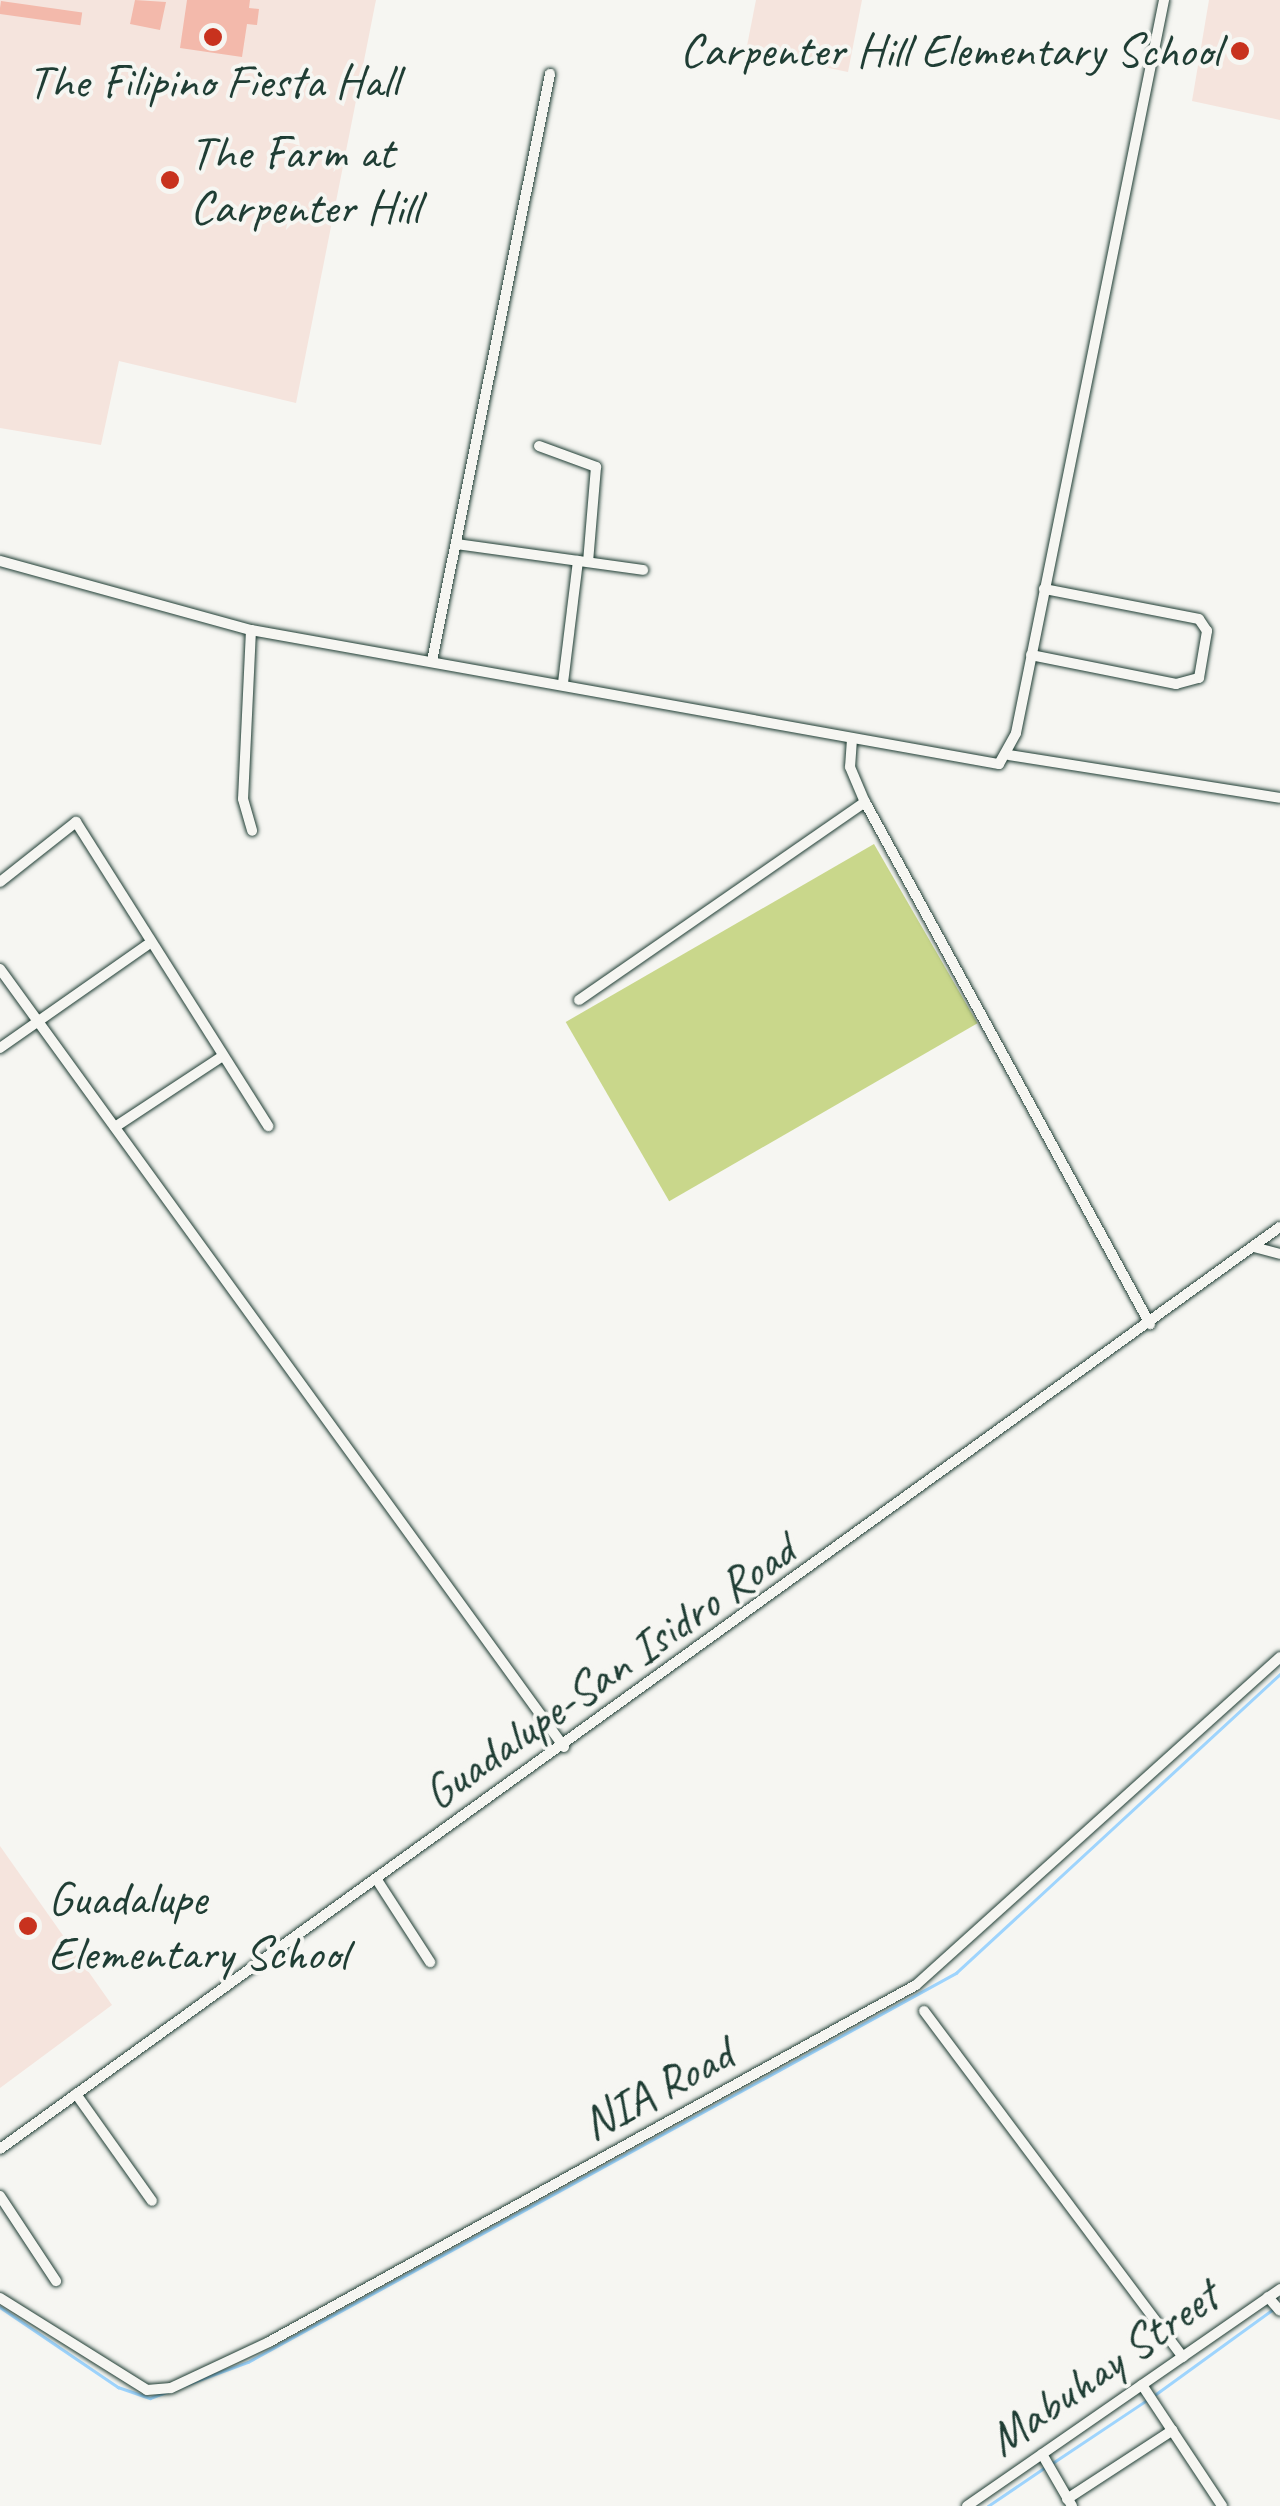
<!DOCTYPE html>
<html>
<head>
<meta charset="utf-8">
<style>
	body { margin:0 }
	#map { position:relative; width:1280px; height:2506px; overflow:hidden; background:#f6f6f2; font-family:Caveat,sans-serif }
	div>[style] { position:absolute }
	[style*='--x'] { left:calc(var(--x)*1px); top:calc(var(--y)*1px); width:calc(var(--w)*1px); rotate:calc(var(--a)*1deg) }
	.built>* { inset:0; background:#f5e4dd }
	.green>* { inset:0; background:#c9d78b; transform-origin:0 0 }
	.stream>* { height:2.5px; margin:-1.25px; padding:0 1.25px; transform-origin:1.25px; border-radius:1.25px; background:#9ed4fd }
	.building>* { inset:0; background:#f3b9ab; transform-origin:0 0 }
	.roads { filter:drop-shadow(0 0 2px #1f3d34) drop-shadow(0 0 2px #1f3d34) }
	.minor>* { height:10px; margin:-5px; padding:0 5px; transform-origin:5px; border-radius:5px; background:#f6f6f2 }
	.dots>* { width:28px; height:28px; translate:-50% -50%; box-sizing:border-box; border:5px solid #f6f6f2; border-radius:50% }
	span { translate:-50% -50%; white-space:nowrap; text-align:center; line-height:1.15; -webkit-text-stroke:8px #f6f6f2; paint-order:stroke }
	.poi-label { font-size:48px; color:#1f3d34 }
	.right { translate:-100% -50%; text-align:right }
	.left { translate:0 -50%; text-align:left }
	.street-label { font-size:48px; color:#1f3d34 }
</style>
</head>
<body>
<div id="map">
	<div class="built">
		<i style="clip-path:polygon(0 0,376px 0,296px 403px,119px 361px,101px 445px,0 428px)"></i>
		<i style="clip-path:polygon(756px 0,862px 0,848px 72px,746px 51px)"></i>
		<i style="clip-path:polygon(1209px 0,1280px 0,1280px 120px,1192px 101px)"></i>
		<i style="clip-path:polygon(0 1846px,112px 2005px,0 2088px)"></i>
	</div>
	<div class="green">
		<i style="left:874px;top:844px;width:207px;height:356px;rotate:60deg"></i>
	</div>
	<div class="stream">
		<i style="--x:0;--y:2307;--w:143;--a:34.1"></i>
		<i style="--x:118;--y:2387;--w:34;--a:19"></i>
		<i style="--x:150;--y:2398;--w:104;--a:-20.2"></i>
		<i style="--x:248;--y:2362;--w:808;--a:-28.79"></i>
		<i style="--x:956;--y:1973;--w:441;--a:-42.7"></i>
		<i style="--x:1156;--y:2394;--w:143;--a:-35.9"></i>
		<i style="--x:1051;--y:2464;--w:115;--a:-33.7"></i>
		<i style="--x:988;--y:2506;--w:68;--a:-34.2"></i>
	</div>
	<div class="building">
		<i style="clip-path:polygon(135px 0,166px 2px,160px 30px,130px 24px)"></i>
		<i style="clip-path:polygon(187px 0,250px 0,249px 8px,259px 9px,257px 25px,247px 24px,242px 57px,180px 48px)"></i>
		<i style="left:1px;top:1px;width:82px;height:13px;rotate:8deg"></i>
	</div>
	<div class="roads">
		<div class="minor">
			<i style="--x:539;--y:446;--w:61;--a:20.2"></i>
			<i style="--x:596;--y:467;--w:95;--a:94.8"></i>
			<i style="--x:456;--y:544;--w:189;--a:7.9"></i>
			<i style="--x:0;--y:561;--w:260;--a:15.4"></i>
			<i style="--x:251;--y:630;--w:760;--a:10.16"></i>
			<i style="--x:999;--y:764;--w:35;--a:-61"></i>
			<i style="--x:1016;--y:733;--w:748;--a:-78.58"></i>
			<i style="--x:251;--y:630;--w:169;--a:92.7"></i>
			<i style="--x:243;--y:799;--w:33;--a:74"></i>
			<i style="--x:1031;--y:655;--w:148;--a:11.3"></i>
			<i style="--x:1176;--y:684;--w:24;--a:-15"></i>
			<i style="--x:1199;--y:678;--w:48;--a:-80.3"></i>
			<i style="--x:1207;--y:631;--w:14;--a:-124"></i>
			<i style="--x:1199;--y:619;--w:158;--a:-169"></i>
			<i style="--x:432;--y:661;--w:599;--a:-78.63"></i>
			<i style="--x:563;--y:683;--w:123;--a:-83"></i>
			<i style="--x:852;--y:739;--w:28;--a:94"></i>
			<i style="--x:850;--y:767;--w:38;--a:67"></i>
			<i style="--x:865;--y:802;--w:595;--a:61.37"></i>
			<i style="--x:1009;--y:755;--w:274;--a:9"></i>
			<i style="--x:0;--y:882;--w:97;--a:-38.3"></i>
			<i style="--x:76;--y:822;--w:360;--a:57.7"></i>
			<i style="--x:0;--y:969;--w:961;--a:54.06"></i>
			<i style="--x:579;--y:1000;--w:348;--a:-34.7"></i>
			<i style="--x:0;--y:1048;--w:179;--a:-35"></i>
			<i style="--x:115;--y:1127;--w:127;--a:-33.4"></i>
			<i style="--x:1254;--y:1247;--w:27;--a:15"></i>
			<i style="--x:377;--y:1880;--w:98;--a:57.1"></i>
			<i style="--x:924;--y:2011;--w:432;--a:53.2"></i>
			<i style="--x:76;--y:2094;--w:131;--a:54.6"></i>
			<i style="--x:0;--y:2149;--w:1577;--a:-35.77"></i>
			<i style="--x:0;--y:2196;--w:102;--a:56.6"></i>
			<i style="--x:1268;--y:2297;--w:18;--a:49"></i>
			<i style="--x:0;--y:2298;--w:173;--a:32"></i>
			<i style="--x:147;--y:2390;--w:24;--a:-5"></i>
			<i style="--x:171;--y:2388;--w:108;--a:-25.1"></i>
			<i style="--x:269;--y:2342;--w:739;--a:-28.89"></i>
			<i style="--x:916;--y:1985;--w:490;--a:-42"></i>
			<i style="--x:1142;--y:2385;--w:145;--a:56.5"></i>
			<i style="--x:1042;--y:2454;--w:60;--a:60"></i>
			<i style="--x:1067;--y:2499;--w:126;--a:-33.1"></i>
			<i style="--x:967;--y:2506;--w:381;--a:-34.7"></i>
		</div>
	</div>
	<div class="dots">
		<i style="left:213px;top:37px;background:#c8321e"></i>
		<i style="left:1240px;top:51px;background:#c8321e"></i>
		<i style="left:170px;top:180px;background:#c8321e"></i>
		<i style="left:28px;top:1926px;background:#c8321e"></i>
	</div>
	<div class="poi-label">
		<span class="right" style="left:1220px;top:51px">Carpenter Hill Elementary School</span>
		<span style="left:213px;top:82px">The Filipino Fiesta Hall</span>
		<span class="left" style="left:190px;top:180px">The Farm at<br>Carpenter Hill</span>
		<span class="left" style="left:48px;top:1926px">Guadalupe<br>Elementary School</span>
	</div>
	<div class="street-label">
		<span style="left:609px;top:1672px;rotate:-35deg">Guadalupe-San Isidro Road</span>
		<span style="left:657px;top:2089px;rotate:-28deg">NIA Road</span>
		<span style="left:1103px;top:2368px;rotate:-35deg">Mabuhay Street</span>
	</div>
</div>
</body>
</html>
